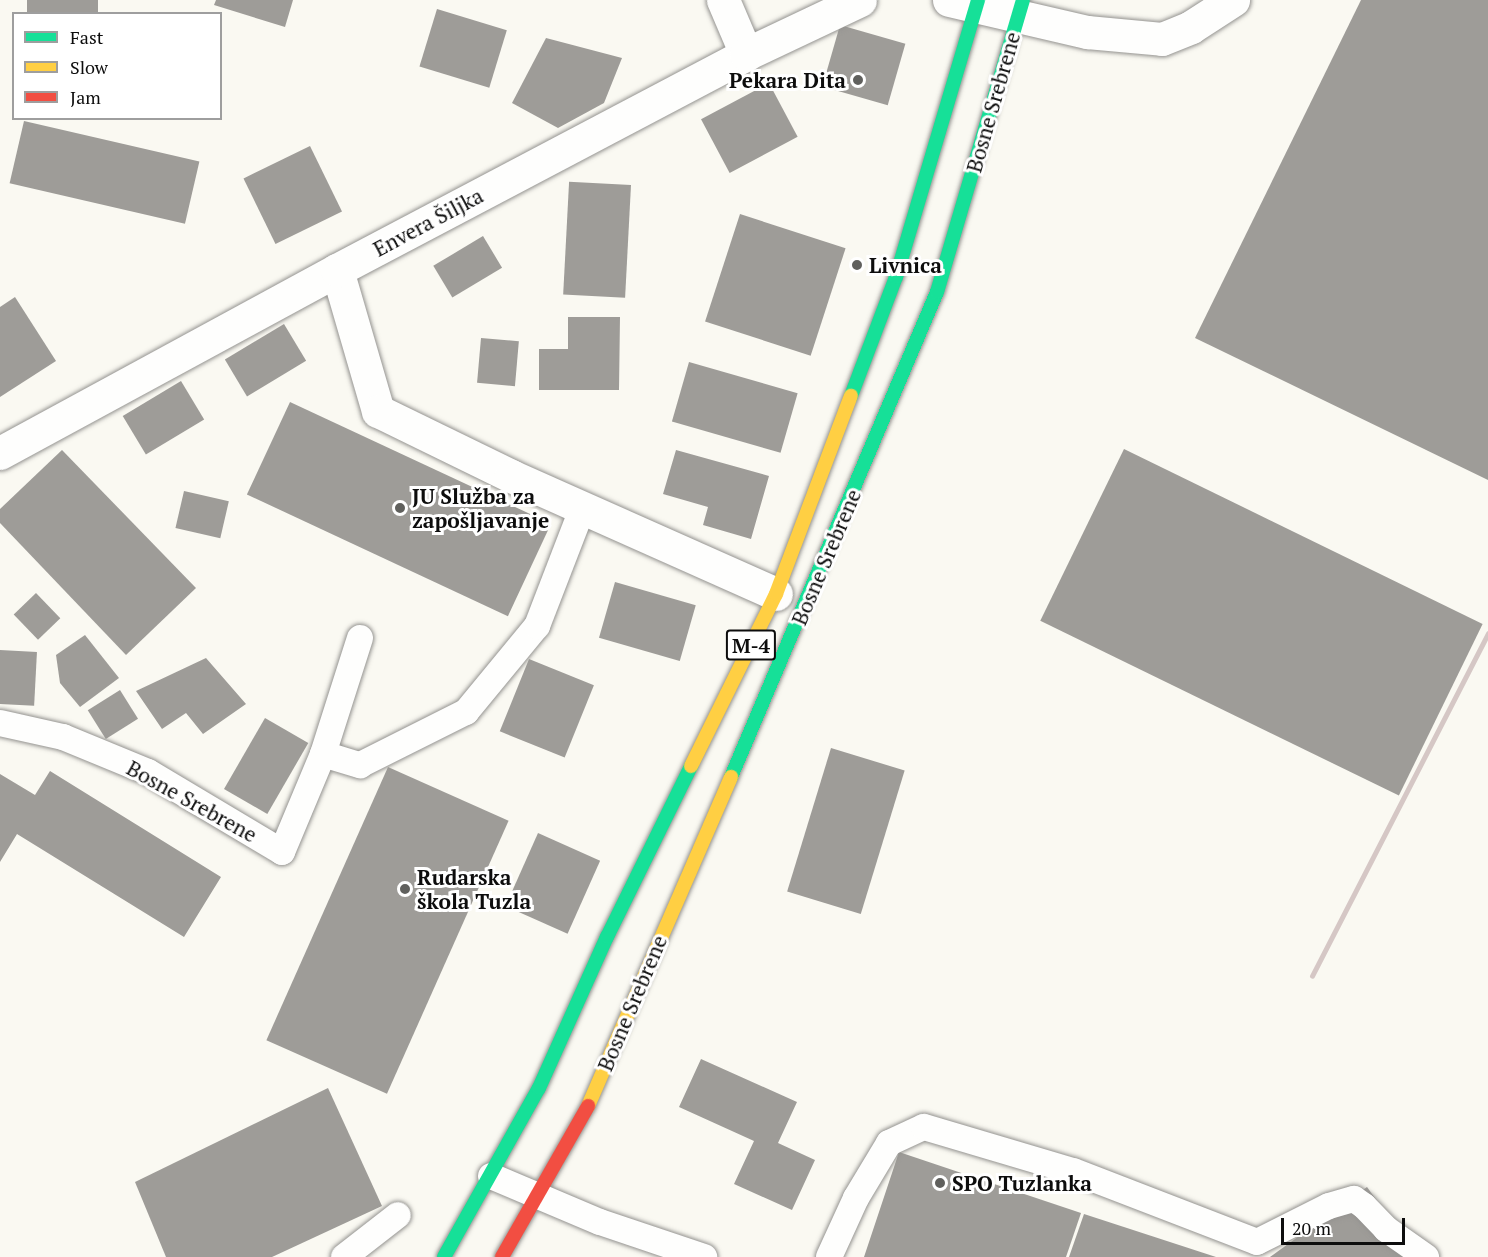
<!DOCTYPE html>
<html>
<head>
<meta charset="utf-8">
<style>
	body { margin:0 }
	#map { position:relative; width:1488px; height:1257px; overflow:hidden; background:#faf9f2; font-family:"PT Serif",serif }
	div>[style] { position:absolute }
	[style*='--x'] { left:calc(var(--x)*1px); top:calc(var(--y)*1px); width:calc(var(--w)*1px); rotate:calc(var(--a)*1deg) }
	.building>* { inset:0; background:#9e9c98; transform-origin:0 0 }
	.roads { filter:drop-shadow(0 0 2px #949390) drop-shadow(0 0 2px #949390) }
	.lane>* { height:26px; margin:-13px; padding:0 13px; transform-origin:13px; border-radius:13px; background:#fefefd }
	.street>* { height:33px; margin:-16.5px; padding:0 16.5px; transform-origin:16.5px; border-radius:16.5px; background:#fefefd }
	.fast>* { height:14px; margin:-7px; padding:0 7px; transform-origin:7px; border-radius:7px; background:#16e098 }
	.slow>* { height:14px; margin:-7px; padding:0 7px; transform-origin:7px; border-radius:7px; background:#ffcf43 }
	.jam>* { height:14px; margin:-7px; padding:0 7px; transform-origin:7px; border-radius:7px; background:#f24e42 }
	.rail>* { height:4.5px; margin:-2.25px; padding:0 2.25px; transform-origin:2.25px; border-radius:2.25px; background:#d5c7c5 }
	.dots>* { width:16px; height:16px; translate:-50% -50%; box-sizing:border-box; border:3px solid #fff; border-radius:50% }
	span { translate:-50% -50%; white-space:nowrap; text-align:center; line-height:1.15; -webkit-text-stroke:6px #fff; paint-order:stroke }
	.shield-label span { padding:2px 4px; background:#fff; border:2px solid; border-radius:4px; -webkit-text-stroke-width:0 }
	.shield-label { font-size:20px; color:#0d0d0d; font-weight:700 }
	.poi-label { font-size:21px; color:#0d0d0d; font-weight:700 }
	.right { translate:-100% -50%; text-align:right }
	.left { translate:0 -50%; text-align:left }
	.street-label { font-size:21px; color:#0d0d0d }
	.legend { position:absolute; left:12px; top:12px; width:210px; height:108px; box-sizing:border-box; background:#fff; border:2px solid #9e9e9e; margin:0; padding:8px 10px; list-style:none; font-size:18px; color:#0d0d0d }
	.legend li { display:flex; align-items:center; gap:12px; height:30px }
	.legend b { width:30px; border:2px solid #9e9e9e }
	.scale { position:absolute; left:1281px; top:1218px; width:124px; height:27px; box-sizing:border-box; border:3px solid #0d0d0d; border-top:0; padding-left:8px; font-size:18px; line-height:21px; white-space:nowrap; color:#0d0d0d; -webkit-text-stroke:4px #fff; paint-order:stroke }
</style>
</head>
<body>
<div id="map">
	<div class="building">
		<i style="left:27px;top:0;width:71px;height:14px"></i>
		<i style="clip-path:polygon(216px 0,293px 0,285px 27px,214px 5px)"></i>
		<i style="clip-path:polygon(1361px 0,1488px 0,1488px 480px,1195px 338px)"></i>
		<i style="left:437px;top:9px;width:73px;height:60px;rotate:17deg"></i>
		<i style="left:840px;top:25px;width:68px;height:64px;rotate:16deg"></i>
		<i style="clip-path:polygon(546px 38px,622px 58px,604px 103px,558px 128px,512px 103px)"></i>
		<i style="left:769px;top:83px;width:61px;height:77px;rotate:62deg"></i>
		<i style="left:24px;top:121px;width:180px;height:64px;rotate:13deg"></i>
		<i style="left:310px;top:146px;width:73px;height:74px;rotate:64deg"></i>
		<i style="left:631px;top:185px;width:113px;height:62px;rotate:93deg"></i>
		<i style="left:740px;top:214px;width:111px;height:113px;rotate:18deg"></i>
		<i style="left:483px;top:236px;width:37px;height:58px;rotate:59deg"></i>
		<i style="clip-path:polygon(15px 297px,56px 361px,0 397px,0 307px)"></i>
		<i style="clip-path:polygon(568px 317px,620px 317px,619px 390px,539px 390px,539px 349px,568px 349px)"></i>
		<i style="left:284px;top:324px;width:43px;height:69px;rotate:59deg"></i>
		<i style="left:481px;top:338px;width:38px;height:45px;rotate:5deg"></i>
		<i style="left:689px;top:362px;width:113px;height:62px;rotate:16deg"></i>
		<i style="left:181px;top:381px;width:45px;height:68px;rotate:59deg"></i>
		<i style="left:290px;top:402px;width:288px;height:102px;rotate:25deg"></i>
		<i style="left:1124px;top:449px;width:399px;height:191px;rotate:26deg"></i>
		<i style="clip-path:polygon(62px 450px,196px 588px,126px 655px,0 523px,0 509px)"></i>
		<i style="clip-path:polygon(676px 450px,769px 476px,751px 539px,703px 525px,708px 507px,663px 494px)"></i>
		<i style="left:184px;top:491px;width:46px;height:38px;rotate:13deg"></i>
		<i style="left:615px;top:582px;width:84px;height:58px;rotate:16deg"></i>
		<i style="left:36px;top:593px;width:35px;height:31px;rotate:46deg"></i>
		<i style="clip-path:polygon(85px 635px,119px 678px,80px 707px,60px 683px,56px 655px)"></i>
		<i style="left:0;top:650px;width:37px;height:54px;rotate:3deg"></i>
		<i style="clip-path:polygon(206px 658px,246px 704px,203px 734px,186px 713px,162px 729px,136px 691px)"></i>
		<i style="left:529px;top:659px;width:70px;height:78px;rotate:22deg"></i>
		<i style="left:120px;top:690px;width:34px;height:38px;rotate:58deg"></i>
		<i style="left:265px;top:718px;width:50px;height:82px;rotate:30deg"></i>
		<i style="left:831px;top:748px;width:77px;height:150px;rotate:17deg"></i>
		<i style="left:388px;top:767px;width:132px;height:299px;rotate:24deg"></i>
		<i style="clip-path:polygon(50px 771px,221px 877px,184px 937px,17px 834px,0 862px,0 774px,35px 795px)"></i>
		<i style="left:538px;top:833px;width:68px;height:80px;rotate:24deg"></i>
		<i style="clip-path:polygon(701px 1059px,797px 1102px,778px 1143px,815px 1160px,792px 1210px,734px 1184px,754px 1141px,679px 1107px)"></i>
		<i style="clip-path:polygon(328px 1088px,382px 1206px,272px 1257px,166px 1257px,135px 1182px)"></i>
		<i style="clip-path:polygon(899px 1152px,1081px 1213px,1066px 1257px,864px 1257px)"></i>
		<i style="clip-path:polygon(1367px 1187px,1417px 1257px,1270px 1257px)"></i>
		<i style="clip-path:polygon(1084px 1214px,1216px 1257px,1069px 1257px)"></i>
	</div>
	<div class="roads">
		<div class="lane">
			<i style="--x:360;--y:638;--w:122;--a:107.7"></i>
			<i style="--x:323;--y:754;--w:39;--a:17"></i>
			<i style="--x:360;--y:765;--w:119;--a:-26.6"></i>
			<i style="--x:466;--y:712;--w:112;--a:-50.5"></i>
			<i style="--x:537;--y:626;--w:128;--a:-68.9"></i>
			<i style="--x:0;--y:723;--w:65;--a:12.5"></i>
			<i style="--x:63;--y:737;--w:92;--a:22.4"></i>
			<i style="--x:148;--y:772;--w:156;--a:30.8"></i>
			<i style="--x:282;--y:852;--w:106;--a:-67.3"></i>
			<i style="--x:491;--y:1176;--w:118;--a:22.9"></i>
			<i style="--x:600;--y:1222;--w:110;--a:18.6"></i>
			<i style="--x:344;--y:1257;--w:68;--a:-37.9"></i>
			<i style="--x:829;--y:1257;--w:65;--a:-65.4"></i>
			<i style="--x:856;--y:1198;--w:64;--a:-59"></i>
			<i style="--x:889;--y:1143;--w:38;--a:-25"></i>
			<i style="--x:924;--y:1127;--w:155;--a:16.5"></i>
			<i style="--x:1073;--y:1171;--w:197;--a:21.1"></i>
			<i style="--x:1257;--y:1242;--w:80;--a:-26.6"></i>
			<i style="--x:1329;--y:1206;--w:26;--a:-16"></i>
			<i style="--x:1354;--y:1199;--w:12;--a:35"></i>
			<i style="--x:1364;--y:1206;--w:32;--a:46"></i>
			<i style="--x:1386;--y:1229;--w:49;--a:35"></i>
		</div>
		<div class="street">
			<i style="--x:723;--y:0;--w:59;--a:66.9"></i>
			<i style="--x:949;--y:0;--w:142;--a:13.1"></i>
			<i style="--x:1087;--y:32;--w:75;--a:5.3"></i>
			<i style="--x:1162;--y:39;--w:31;--a:-22"></i>
			<i style="--x:1191;--y:27;--w:50;--a:-32.7"></i>
			<i style="--x:337;--y:270;--w:147;--a:73.8"></i>
			<i style="--x:378;--y:411;--w:148;--a:26"></i>
			<i style="--x:511;--y:476;--w:290;--a:24"></i>
			<i style="--x:0;--y:453;--w:383;--a:-28.5"></i>
			<i style="--x:337;--y:270;--w:463;--a:-27.8"></i>
			<i style="--x:746;--y:54;--w:126;--a:-25.3"></i>
		</div>
		<div class="fast">
			<i style="--x:851;--y:396;--w:127;--a:-69.3"></i>
			<i style="--x:896;--y:277;--w:289;--a:-73.5"></i>
			<i style="--x:731;--y:777;--w:527;--a:-66.99"></i>
			<i style="--x:937;--y:292;--w:304;--a:-73.6"></i>
			<i style="--x:444;--y:1257;--w:194;--a:-60.7"></i>
			<i style="--x:539;--y:1088;--w:166;--a:-65.8"></i>
			<i style="--x:607;--y:937;--w:191;--a:-63.8"></i>
		</div>
		<div class="slow">
			<i style="--x:691;--y:766;--w:192;--a:-63.7"></i>
			<i style="--x:776;--y:594;--w:212;--a:-69.3"></i>
			<i style="--x:588;--y:1106;--w:359;--a:-66.5"></i>
		</div>
		<div class="jam">
			<i style="--x:502;--y:1257;--w:174;--a:-60.3"></i>
		</div>
	</div>
	<div class="rail">
		<i style="--x:1312;--y:976;--w:385;--a:-62.8"></i>
	</div>
	<div class="dots">
		<i style="left:858px;top:80px;background:#60605d"></i>
		<i style="left:857px;top:265px;background:#60605d"></i>
		<i style="left:400px;top:508px;background:#60605d"></i>
		<i style="left:405px;top:889px;background:#60605d"></i>
		<i style="left:940px;top:1183px;background:#60605d"></i>
	</div>
	<div class="shield-label">
		<span style="left:751px;top:645px">M-4</span>
	</div>
	<div class="poi-label">
		<span class="right" style="left:846px;top:80px">Pekara Dita</span>
		<span class="left" style="left:869px;top:265px">Livnica</span>
		<span class="left" style="left:412px;top:508px">JU Služba za<br>zapošljavanje</span>
		<span class="left" style="left:417px;top:889px">Rudarska<br>škola Tuzla</span>
		<span class="left" style="left:952px;top:1183px">SPO Tuzlanka</span>
	</div>
	<div class="street-label">
		<span style="left:993px;top:102px;rotate:-74deg">Bosne Srebrene</span>
		<span style="left:428px;top:222px;rotate:-28deg">Envera Šiljka</span>
		<span style="left:826px;top:557px;rotate:-67deg">Bosne Srebrene</span>
		<span style="left:192px;top:801px;rotate:29deg">Bosne Srebrene</span>
		<span style="left:632px;top:1003px;rotate:-67deg">Bosne Srebrene</span>
	</div>
	<ul class="legend">
	<li><b style="height:8px;background:#16e098"></b>Fast</li>
	<li><b style="height:8px;background:#ffcf43"></b>Slow</li>
	<li><b style="height:8px;background:#f24e42"></b>Jam</li>
	</ul>
	<div class="scale">20 m</div>
</div>
</body>
</html>
